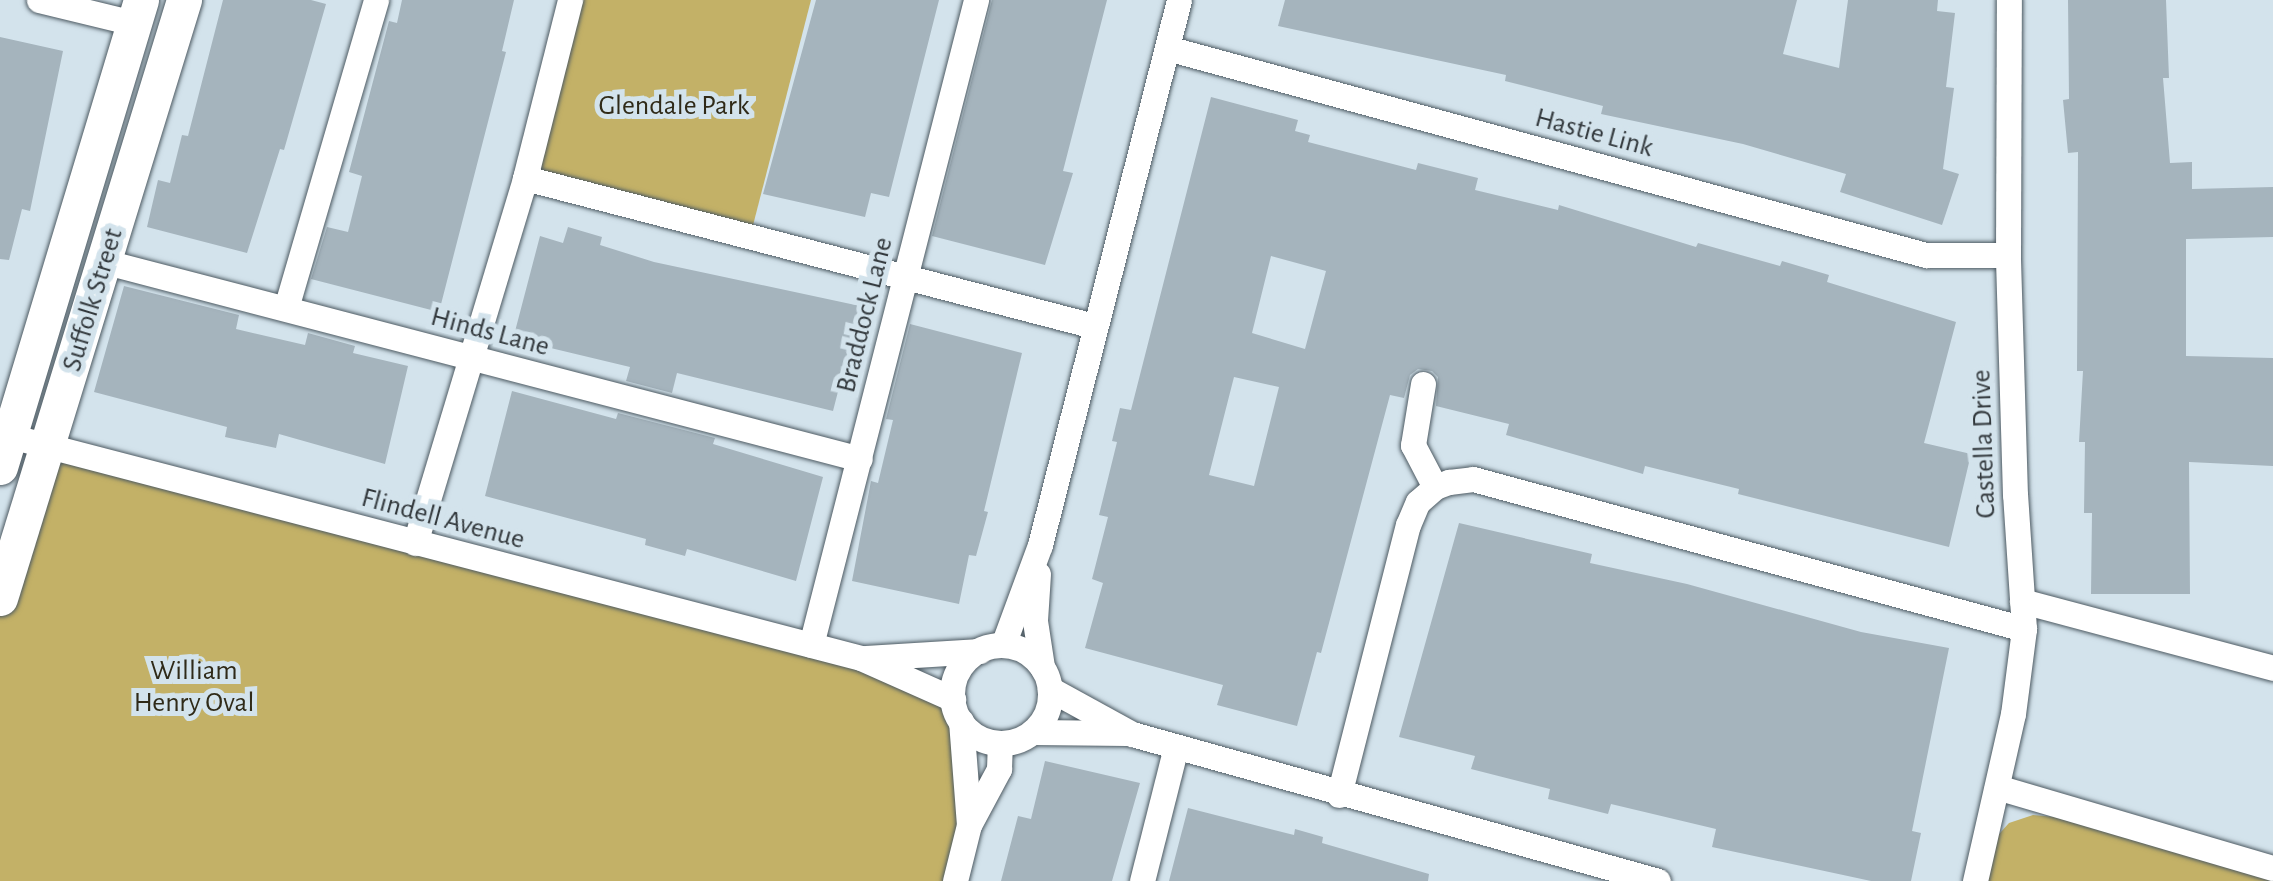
<!DOCTYPE html>
<html>
<head>
<meta charset="utf-8">
<style>
	body { margin:0 }
	#map { position:relative; width:2273px; height:881px; overflow:hidden; background:#d3e3ec; font-family:"Alegreya Sans",sans-serif }
	div>[style] { position:absolute }
	[style*='--x'] { left:calc(var(--x)*1px); top:calc(var(--y)*1px); width:calc(var(--w)*1px); rotate:calc(var(--a)*1deg) }
	.green>* { inset:0; background:#c3b167 }
	.building>* { inset:0; background:#a5b4bd }
	.roads { filter:drop-shadow(0 0 2px #4d5a62) drop-shadow(0 0 2px #4d5a62) }
	.street>* { height:25px; margin:-12.5px; padding:0 12.5px; transform-origin:12.5px; border-radius:12.5px; background:#fff }
	.street>.ring { margin:-12.5px; padding:0; box-sizing:content-box; background:none; border:25px solid #fff; border-radius:50% }
	.secondary>* { height:35px; margin:-17.5px; padding:0 17.5px; transform-origin:17.5px; border-radius:17.5px; background:#fff }
	span { translate:-50% -50%; white-space:nowrap; text-align:center; line-height:1.15; -webkit-text-stroke:10px #d3e3ec; paint-order:stroke }
	.park-label { font-size:28px; color:#2f2a18 }
	.street-label { font-size:28px; color:#32383c }
</style>
</head>
<body>
<div id="map">
	<div class="green">
		<i style="clip-path:polygon(570px 0,811px 0,750px 237px,525px 178px)"></i>
		<i style="clip-path:polygon(47px 446px,861px 658px,953px 699px,961px 721px,955px 881px,0 881px,0 598px)"></i>
		<i style="clip-path:polygon(2033px 815px,2055px 817px,2273px 876px,2273px 881px,1983px 881px,1992px 842px,2009px 823px)"></i>
	</div>
	<div class="building">
		<i style="clip-path:polygon(223px 0,311px 0,326px 4px,284px 150px,280px 149px,247px 253px,147px 227px,158px 180px,170px 183px,182px 135px,188px 136px)"></i>
		<i style="clip-path:polygon(402px 0,514px 0,502px 51px,506px 52px,439px 312px,311px 279px,327px 227px,348px 232px,362px 176px,349px 172px,389px 21px,397px 23px)"></i>
		<i style="clip-path:polygon(816px 0,939px 0,889px 197px,871px 193px,865px 217px,763px 194px)"></i>
		<i style="clip-path:polygon(992px 0,1107px 0,1063px 171px,1073px 173px,1045px 265px,932px 236px)"></i>
		<i style="clip-path:polygon(1285px 0,1797px 0,1783px 54px,1839px 68px,1848px 0,1938px 0,1937px 11px,1955px 13px,1946px 87px,1954px 88px,1943px 169px,1959px 174px,1942px 225px,1840px 192px,1846px 174px,1743px 144px,1601px 114px,1603px 106px,1505px 81px,1506px 75px,1278px 26px)"></i>
		<i style="clip-path:polygon(2068px 0,2166px 0,2169px 78px,2163px 78px,2170px 163px,2192px 162px,2192px 189px,2273px 187px,2273px 237px,2186px 239px,2186px 356px,2273px 358px,2273px 466px,2189px 462px,2190px 594px,2091px 594px,2092px 513px,2084px 513px,2085px 442px,2079px 442px,2083px 371px,2077px 371px,2078px 152px,2068px 153px,2063px 100px,2069px 99px)"></i>
		<i style="clip-path:polygon(0 37px,63px 51px,30px 211px,22px 209px,9px 260px,0 259px)"></i>
		<i style="clip-path:polygon(evenodd,1211px 97px,1298px 120px,1295px 131px,1310px 135px,1308px 142px,1416px 170px,1418px 163px,1478px 178px,1475px 190px,1558px 210px,1559px 205px,1696px 247px,1698px 243px,1780px 266px,1782px 261px,1829px 275px,1827px 282px,1956px 322px,1924px 443px,1971px 454px,1949px 547px,1738px 494px,1739px 489px,1645px 466px,1643px 474px,1506px 435px,1509px 424px,1436px 406px,1438px 377px,1432px 371px,1418px 369px,1410px 375px,1404px 398px,1390px 395px,1321px 653px,1317px 652px,1297px 726px,1217px 705px,1223px 685px,1085px 648px,1103px 583px,1092px 579px,1108px 517px,1099px 515px,1117px 442px,1112px 441px,1120px 408px,1131px 410px,1211px 97px,1271px 256px,1326px 271px,1305px 349px,1252px 333px,1271px 256px,1211px 97px,1234px 377px,1279px 387px,1254px 486px,1209px 475px,1234px 377px)"></i>
		<i style="clip-path:polygon(568px 227px,602px 237px,600px 245px,654px 262px,860px 306px,833px 411px,677px 373px,672px 393px,626px 381px,630px 367px,513px 339px,540px 236px,563px 243px)"></i>
		<i style="clip-path:polygon(124px 286px,239px 315px,236px 329px,305px 345px,308px 333px,355px 346px,353px 353px,408px 366px,385px 464px,279px 434px,276px 448px,225px 437px,227px 427px,94px 392px)"></i>
		<i style="clip-path:polygon(910px 324px,1022px 353px,984px 511px,988px 512px,976px 556px,969px 555px,959px 604px,852px 581px,871px 481px,878px 483px,893px 420px,886px 419px)"></i>
		<i style="clip-path:polygon(512px 391px,616px 419px,618px 413px,715px 438px,713px 444px,823px 477px,796px 581px,687px 549px,685px 556px,645px 545px,646px 539px,485px 496px)"></i>
		<i style="clip-path:polygon(1459px 523px,1592px 554px,1590px 563px,1687px 584px,1861px 632px,1949px 648px,1912px 831px,1921px 833px,1911px 881px,1871px 881px,1712px 847px,1716px 829px,1611px 804px,1608px 814px,1548px 799px,1550px 789px,1471px 769px,1475px 756px,1399px 737px)"></i>
		<i style="clip-path:polygon(1045px 761px,1140px 783px,1112px 881px,1001px 881px,1018px 816px,1031px 819px)"></i>
		<i style="clip-path:polygon(1188px 808px,1294px 835px,1295px 829px,1323px 837px,1322px 843px,1429px 874px,1428px 881px,1169px 881px)"></i>
	</div>
	<div class="roads">
		<div class="street">
			<i style="--x:39;--y:0;--w:97;--a:13.7"></i>
			<i style="--x:1167;--y:48;--w:787;--a:15.26"></i>
			<i style="--x:1926;--y:255;--w:82;--a:0"></i>
			<i style="--x:525;--y:178;--w:588;--a:14.58"></i>
			<i style="--x:106;--y:262;--w:779;--a:14.64"></i>
			<i style="--x:286;--y:308;--w:321;--a:-73.7"></i>
			<i style="--x:1423;--y:384;--w:62;--a:99.3"></i>
			<i style="--x:1413;--y:445;--w:47;--a:62.4"></i>
			<i style="--x:10;--y:436;--w:879;--a:14.62"></i>
			<i style="--x:861;--y:658;--w:101;--a:24"></i>
			<i style="--x:415;--y:543;--w:381;--a:-73.2"></i>
			<i style="--x:525;--y:178;--w:184;--a:-75.8"></i>
			<i style="--x:1038;--y:574;--w:47;--a:93.7"></i>
			<i style="--x:1035;--y:621;--w:47;--a:81.3"></i>
			<i style="--x:2022;--y:601;--w:260;--a:14.9"></i>
			<i style="--x:811;--y:645;--w:666;--a:-75.65"></i>
			<i style="--x:1003;--y:645;--w:107;--a:-69.7"></i>
			<i style="--x:1040;--y:545;--w:562;--a:-75.69"></i>
			<i class="ring" style="left:952px;top:645px;width:73px;height:73px"></i>
			<i style="--x:866;--y:658;--w:114;--a:-3.5"></i>
			<i style="--x:1050;--y:689;--w:94;--a:28.8"></i>
			<i style="--x:1132;--y:734;--w:546;--a:15.61"></i>
			<i style="--x:961;--y:721;--w:104;--a:85.6"></i>
			<i style="--x:1033;--y:732;--w:94;--a:0.6"></i>
			<i style="--x:1997;--y:787;--w:288;--a:16.4"></i>
			<i style="--x:1339;--y:795;--w:279;--a:-75.7"></i>
			<i style="--x:1408;--y:525;--w:25;--a:-67"></i>
			<i style="--x:1418;--y:502;--w:23;--a:-41"></i>
			<i style="--x:1435;--y:487;--w:15;--a:-20"></i>
			<i style="--x:1449;--y:482;--w:24;--a:-7"></i>
			<i style="--x:1473;--y:479;--w:571;--a:15.23"></i>
			<i style="--x:955;--y:881;--w:58;--a:-76"></i>
			<i style="--x:969;--y:825;--w:64;--a:-61.8"></i>
			<i style="--x:999;--y:769;--w:26;--a:-88"></i>
			<i style="--x:1142;--y:881;--w:138;--a:-75.8"></i>
			<i style="--x:1975;--y:881;--w:171;--a:-77.2"></i>
			<i style="--x:2013;--y:714;--w:86;--a:-82.6"></i>
			<i style="--x:2024;--y:629;--w:134;--a:-93.8"></i>
			<i style="--x:2015;--y:495;--w:240;--a:-91.7"></i>
			<i style="--x:2008;--y:255;--w:255;--a:-89.8"></i>
		</div>
		<div class="secondary">
			<i style="--x:0;--y:467;--w:488;--a:-73.2"></i>
			<i style="--x:0;--y:598;--w:626;--a:-72.9"></i>
		</div>
	</div>
	<div class="park-label">
		<span style="left:674px;top:106px">Glendale Park</span>
		<span style="left:194px;top:687px">William<br>Henry Oval</span>
	</div>
	<div class="street-label">
		<span style="left:1594px;top:133px;rotate:15deg">Hastie Link</span>
		<span style="left:93px;top:300px;rotate:-73deg">Suffolk Street</span>
		<span style="left:865px;top:315px;rotate:-76deg">Braddock Lane</span>
		<span style="left:490px;top:332px;rotate:15deg">Hinds Lane</span>
		<span style="left:1984px;top:444px;rotate:-92deg">Castella Drive</span>
		<span style="left:443px;top:519px;rotate:15deg">Flindell Avenue</span>
	</div>
</div>
</body>
</html>
